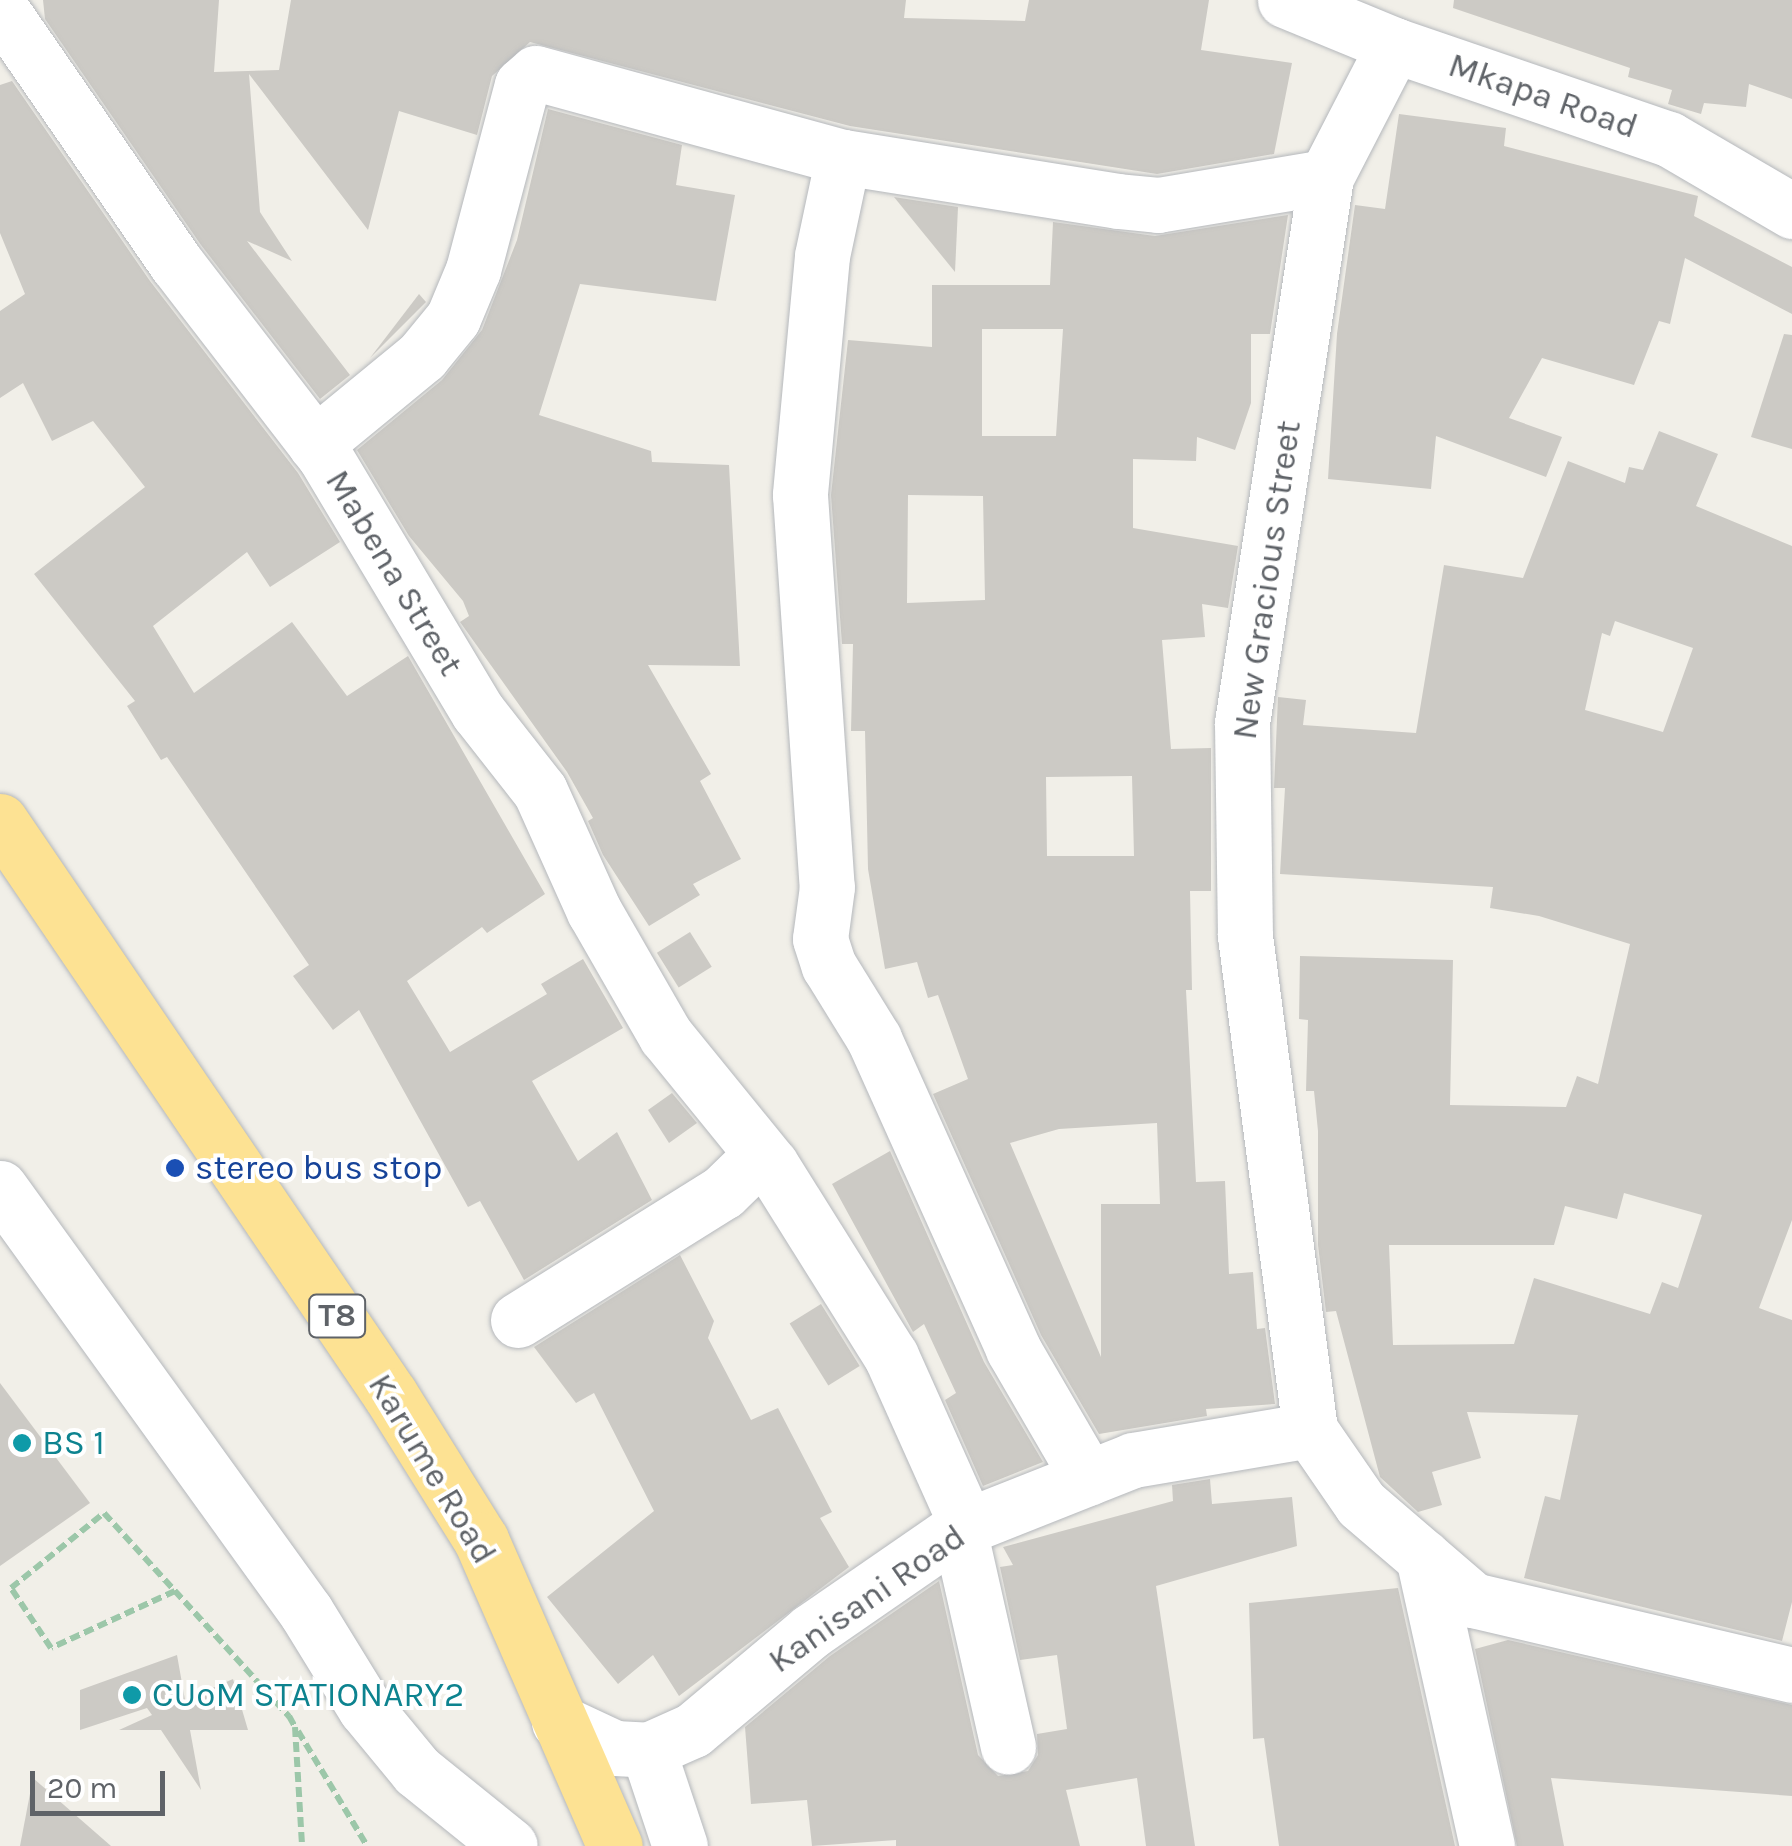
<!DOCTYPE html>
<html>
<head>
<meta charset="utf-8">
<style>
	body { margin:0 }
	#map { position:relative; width:1792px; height:1846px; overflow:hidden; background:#f1efe8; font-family:Karla,sans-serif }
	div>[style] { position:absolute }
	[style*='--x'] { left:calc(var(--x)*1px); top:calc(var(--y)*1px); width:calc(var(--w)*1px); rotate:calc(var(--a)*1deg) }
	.building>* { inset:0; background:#cccac5; transform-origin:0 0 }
	.path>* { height:6px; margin-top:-3px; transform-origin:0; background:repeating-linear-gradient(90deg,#9cc7a9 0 10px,transparent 0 15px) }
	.roads { filter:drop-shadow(0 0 2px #b5b8bc) drop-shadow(0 0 2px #b5b8bc) }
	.minor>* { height:55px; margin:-27.5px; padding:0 27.5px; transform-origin:27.5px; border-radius:27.5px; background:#fff }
	.highway>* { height:55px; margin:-27.5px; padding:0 27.5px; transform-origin:27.5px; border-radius:27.5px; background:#fde293 }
	.dots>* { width:28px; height:28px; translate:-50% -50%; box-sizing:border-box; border:5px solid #fff; border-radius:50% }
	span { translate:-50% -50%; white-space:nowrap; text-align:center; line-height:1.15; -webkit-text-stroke:8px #fff; paint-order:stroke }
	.shield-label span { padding:2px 8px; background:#fff; border:2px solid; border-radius:8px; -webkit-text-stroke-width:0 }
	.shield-label { font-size:32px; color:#5f6368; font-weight:700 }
	.street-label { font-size:35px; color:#5f6368 }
	.transit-label { font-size:35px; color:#164399 }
	.left { translate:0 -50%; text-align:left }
	.culture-label { font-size:35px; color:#0d838f }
	.scale { position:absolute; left:30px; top:1771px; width:135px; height:45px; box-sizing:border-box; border:5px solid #5f6368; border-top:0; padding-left:12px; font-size:30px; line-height:35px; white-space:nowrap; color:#5f6368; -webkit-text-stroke:8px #fff; paint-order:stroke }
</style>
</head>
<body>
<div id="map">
	<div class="building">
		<i style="clip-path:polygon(43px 0,219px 0,214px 72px,279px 70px,291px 0,906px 0,904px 18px,1025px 21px,1029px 0,1209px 0,1201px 50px,1292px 63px,1274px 154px,1157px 174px,850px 126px,530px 42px,492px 76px,477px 135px,399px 111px,368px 230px,249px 74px,260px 212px,292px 261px,247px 241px,350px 375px,320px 399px,201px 245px,45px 19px)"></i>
		<i style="clip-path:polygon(1454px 0,1792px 0,1792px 99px,1749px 84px,1746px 107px,1704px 103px,1701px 114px,1668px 104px,1672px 90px,1628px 77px,1630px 68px,1453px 8px)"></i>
		<i style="clip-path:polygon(12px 81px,150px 281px,298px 473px,340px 542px,270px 587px,247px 552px,153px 626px,194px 693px,292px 622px,347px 696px,408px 656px,545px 894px,487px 933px,482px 927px,407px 981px,450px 1052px,547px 994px,541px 984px,583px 959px,623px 1028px,532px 1081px,578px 1161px,617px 1132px,652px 1200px,524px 1280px,480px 1201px,468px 1207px,359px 1010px,333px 1030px,293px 976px,309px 965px,167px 757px,161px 760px,127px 706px,135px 701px,34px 574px,145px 487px,93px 421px,52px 441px,23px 383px,0 398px,0 311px,25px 294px,0 233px,0 85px)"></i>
		<i style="clip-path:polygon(548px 109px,682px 145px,676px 185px,735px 195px,716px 301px,580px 284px,539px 415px,651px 451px,652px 462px,729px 465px,740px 666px,648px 665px,711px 774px,700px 781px,741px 859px,693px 884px,700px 895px,649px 926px,603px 855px,588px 821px,593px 818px,567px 772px,460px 622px,469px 616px,463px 601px,409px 536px,357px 450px,442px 380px,482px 330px,517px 240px)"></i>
		<i style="clip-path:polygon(1399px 114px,1506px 128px,1504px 146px,1698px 196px,1694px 216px,1792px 267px,1792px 314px,1685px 258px,1670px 324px,1659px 321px,1634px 385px,1542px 358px,1509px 418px,1562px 437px,1546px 477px,1436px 436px,1431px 489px,1328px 479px,1337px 334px,1355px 205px,1385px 209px)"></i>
		<i style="clip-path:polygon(894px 197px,958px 207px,955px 272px)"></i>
		<i style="clip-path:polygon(evenodd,1288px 215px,1270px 334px,1251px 334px,1251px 403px,1235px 450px,1197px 437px,1196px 461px,1133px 459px,1133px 528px,1238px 546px,1228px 608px,1202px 604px,1205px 637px,1162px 640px,1171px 749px,1211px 748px,1211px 891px,1190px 891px,1192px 990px,1186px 990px,1196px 1182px,1225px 1181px,1229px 1274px,1253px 1272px,1257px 1329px,1265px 1328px,1275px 1404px,1206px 1409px,1207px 1416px,1099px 1434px,1041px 1335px,933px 1094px,968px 1079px,938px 995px,928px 998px,917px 962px,885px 969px,868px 869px,865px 731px,851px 731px,853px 644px,842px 644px,831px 495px,848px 340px,932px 347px,932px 285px,1050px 285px,1053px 222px,1155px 236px,1288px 215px,982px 329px,1063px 329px,1056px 436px,982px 436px,982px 329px,1288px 215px,908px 495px,983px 496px,985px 600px,907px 603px,908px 495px,1288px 215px,1132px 776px,1134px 856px,1047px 856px,1046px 777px,1132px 776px,1288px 215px,1157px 1123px,1160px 1204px,1101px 1204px,1101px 1357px,1010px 1143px,1059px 1129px,1157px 1123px)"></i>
		<i style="clip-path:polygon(419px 294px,426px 302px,370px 358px)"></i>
		<i style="clip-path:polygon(1784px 334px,1792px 335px,1792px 449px,1751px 437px)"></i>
		<i style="clip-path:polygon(evenodd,1659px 431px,1718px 454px,1696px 506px,1792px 546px,1792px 1220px,1759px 1308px,1792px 1320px,1792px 1602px,1782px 1641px,1524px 1578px,1545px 1496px,1560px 1500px,1578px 1415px,1467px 1412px,1481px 1458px,1432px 1472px,1442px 1505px,1418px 1512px,1380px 1477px,1336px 1311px,1326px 1312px,1318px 1245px,1318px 1131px,1314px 1091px,1306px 1091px,1308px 1020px,1299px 1019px,1300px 956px,1453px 960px,1450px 1105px,1566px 1107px,1577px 1076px,1598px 1084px,1630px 944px,1539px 916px,1490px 908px,1493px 887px,1280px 874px,1285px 788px,1274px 788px,1278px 697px,1306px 700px,1303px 725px,1416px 733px,1444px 565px,1523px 578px,1568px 461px,1625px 483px,1629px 467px,1643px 470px,1659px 431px,1615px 621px,1693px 648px,1663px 732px,1585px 710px,1602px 633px,1610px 636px,1615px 621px,1659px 431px,1624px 1193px,1702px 1215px,1678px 1288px,1662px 1282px,1650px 1314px,1534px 1278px,1514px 1344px,1393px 1345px,1389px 1245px,1554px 1245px,1565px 1206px,1617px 1219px,1624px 1193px)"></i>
		<i style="left:690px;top:932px;width:41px;height:39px;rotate:58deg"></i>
		<i style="clip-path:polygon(672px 1093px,697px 1123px,669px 1143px,648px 1110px)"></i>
		<i style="clip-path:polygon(890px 1151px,984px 1362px,1043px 1462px,983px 1486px,945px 1400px,956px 1393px,924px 1324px,913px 1332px,832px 1184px)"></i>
		<i style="clip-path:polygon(680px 1255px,714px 1321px,708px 1338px,751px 1420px,778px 1408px,832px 1512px,820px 1518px,849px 1567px,679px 1696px,653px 1655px,618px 1684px,547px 1597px,654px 1511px,594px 1393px,576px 1403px,534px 1347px)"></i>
		<i style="left:821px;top:1304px;width:73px;height:37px;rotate:58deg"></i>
		<i style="clip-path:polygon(0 1383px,90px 1503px,0 1566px)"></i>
		<i style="clip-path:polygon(1210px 1479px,1212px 1504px,1292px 1497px,1297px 1546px,1156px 1586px,1195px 1846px,1146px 1846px,1137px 1778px,1066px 1790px,1080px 1846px,896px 1846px,896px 1840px,812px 1846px,807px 1800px,751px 1804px,745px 1727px,830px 1656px,939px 1581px,978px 1755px,998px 1776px,1028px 1771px,1038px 1755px,1037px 1734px,1067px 1729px,1057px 1655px,1020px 1660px,1000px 1567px,1013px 1565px,1003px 1547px,1173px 1501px,1172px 1485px)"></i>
		<i style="clip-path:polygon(1398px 1588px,1455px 1846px,1279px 1846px,1264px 1738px,1253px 1739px,1249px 1603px)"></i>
		<i style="clip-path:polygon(1508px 1640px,1792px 1705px,1792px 1796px,1551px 1778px,1564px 1846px,1517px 1846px,1475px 1649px)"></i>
		<i style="clip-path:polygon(177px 1655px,185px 1700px,233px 1679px,248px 1730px,190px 1730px,201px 1790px,161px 1730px,119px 1730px,152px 1715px,147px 1708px,80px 1730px,80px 1690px)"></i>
		<i style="clip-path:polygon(33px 1778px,111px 1846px,20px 1846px)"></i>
	</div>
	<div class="path">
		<i style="--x:175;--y:1591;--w:136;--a:155.3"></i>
		<i style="--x:51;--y:1648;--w:72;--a:-123.7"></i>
		<i style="--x:11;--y:1588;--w:119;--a:-38.9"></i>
		<i style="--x:104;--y:1513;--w:275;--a:47.7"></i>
		<i style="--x:289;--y:1716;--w:13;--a:61"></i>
		<i style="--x:295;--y:1727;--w:119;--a:86.6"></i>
		<i style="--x:298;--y:1731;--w:134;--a:59"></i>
	</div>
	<div class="roads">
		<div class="minor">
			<i style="--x:1285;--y:0;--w:118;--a:22.4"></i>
			<i style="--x:1394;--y:45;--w:291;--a:18.9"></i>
			<i style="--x:1669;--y:139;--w:143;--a:30.3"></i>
			<i style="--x:0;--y:8;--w:310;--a:55.4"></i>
			<i style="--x:176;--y:263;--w:242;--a:52.4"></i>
			<i style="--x:324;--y:455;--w:300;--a:59.1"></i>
			<i style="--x:478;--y:712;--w:100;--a:51.9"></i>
			<i style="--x:540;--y:791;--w:132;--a:65.8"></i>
			<i style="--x:594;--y:911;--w:144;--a:60.1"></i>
			<i style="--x:666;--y:1036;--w:166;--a:50.9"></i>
			<i style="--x:771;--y:1165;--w:226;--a:57.9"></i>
			<i style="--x:891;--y:1356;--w:186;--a:65.9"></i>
			<i style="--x:1394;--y:45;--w:148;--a:117.3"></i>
			<i style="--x:1326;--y:177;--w:552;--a:98.75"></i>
			<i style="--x:1242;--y:723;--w:213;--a:89.2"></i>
			<i style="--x:1245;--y:936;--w:498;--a:82.5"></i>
			<i style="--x:1310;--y:1430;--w:90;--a:55.4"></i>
			<i style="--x:1361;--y:1504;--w:148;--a:40.6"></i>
			<i style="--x:1473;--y:1600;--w:328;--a:13.2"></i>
			<i style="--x:843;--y:157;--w:101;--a:102"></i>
			<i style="--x:822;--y:256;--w:240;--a:95.3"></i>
			<i style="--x:800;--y:495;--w:393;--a:86.1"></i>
			<i style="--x:827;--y:887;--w:52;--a:97.7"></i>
			<i style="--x:820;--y:939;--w:28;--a:72"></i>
			<i style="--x:829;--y:966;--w:86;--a:58.3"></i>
			<i style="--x:874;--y:1039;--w:340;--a:65.8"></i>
			<i style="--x:1013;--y:1349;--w:149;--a:59.8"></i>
			<i style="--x:315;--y:444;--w:139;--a:-39.4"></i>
			<i style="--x:422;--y:356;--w:49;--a:-50.8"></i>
			<i style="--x:453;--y:318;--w:52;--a:-67.4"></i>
			<i style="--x:473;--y:270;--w:191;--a:-75.2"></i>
			<i style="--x:522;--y:85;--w:18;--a:-41"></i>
			<i style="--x:536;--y:73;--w:318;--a:15.3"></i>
			<i style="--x:843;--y:157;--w:278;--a:9.1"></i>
			<i style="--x:1118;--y:201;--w:40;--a:5.7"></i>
			<i style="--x:1158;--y:205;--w:170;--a:-9.5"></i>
			<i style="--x:0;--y:1188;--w:523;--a:54.18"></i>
			<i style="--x:306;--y:1612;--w:113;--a:58.4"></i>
			<i style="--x:365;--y:1708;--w:82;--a:50.5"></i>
			<i style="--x:417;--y:1771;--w:119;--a:38.9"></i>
			<i style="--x:518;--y:1320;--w:242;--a:-32"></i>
			<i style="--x:723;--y:1192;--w:53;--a:-44.2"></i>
			<i style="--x:959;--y:1529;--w:223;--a:77.3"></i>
			<i style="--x:1423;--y:1557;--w:296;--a:77.5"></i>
			<i style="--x:559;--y:1722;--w:62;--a:24.9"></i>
			<i style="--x:615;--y:1748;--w:33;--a:3"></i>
			<i style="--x:648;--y:1750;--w:49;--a:-24"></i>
			<i style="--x:693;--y:1730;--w:154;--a:-40"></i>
			<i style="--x:811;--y:1631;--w:180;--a:-34.6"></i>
			<i style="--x:959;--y:1529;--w:187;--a:-21.6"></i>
			<i style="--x:1133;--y:1460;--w:180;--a:-9.6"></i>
			<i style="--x:648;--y:1750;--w:101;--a:71.6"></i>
		</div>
		<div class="highway">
			<i style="--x:0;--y:821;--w:695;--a:55.78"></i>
			<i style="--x:391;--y:1396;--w:170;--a:58"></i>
			<i style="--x:481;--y:1540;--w:334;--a:66.4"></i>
		</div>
	</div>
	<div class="dots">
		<i style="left:175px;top:1168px;background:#1a4fb4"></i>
		<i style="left:22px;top:1443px;background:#0f9aa8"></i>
		<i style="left:132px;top:1695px;background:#0f9aa8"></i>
	</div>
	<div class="shield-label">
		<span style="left:337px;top:1316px">T8</span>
	</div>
	<div class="street-label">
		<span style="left:1543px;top:96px;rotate:19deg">Mkapa Road</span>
		<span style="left:394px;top:573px;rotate:59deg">Mabena Street</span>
		<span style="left:1267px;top:580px;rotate:-82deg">New Gracious Street</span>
		<span style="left:432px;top:1469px;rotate:59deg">Karume Road</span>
		<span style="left:867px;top:1599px;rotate:-35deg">Kanisani Road</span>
	</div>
	<div class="transit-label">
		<span class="left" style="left:195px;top:1168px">stereo bus stop</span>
	</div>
	<div class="culture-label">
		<span class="left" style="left:42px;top:1443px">BS 1</span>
		<span class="left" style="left:152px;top:1695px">CUoM STATIONARY2</span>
	</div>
	<div class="scale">20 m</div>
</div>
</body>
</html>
